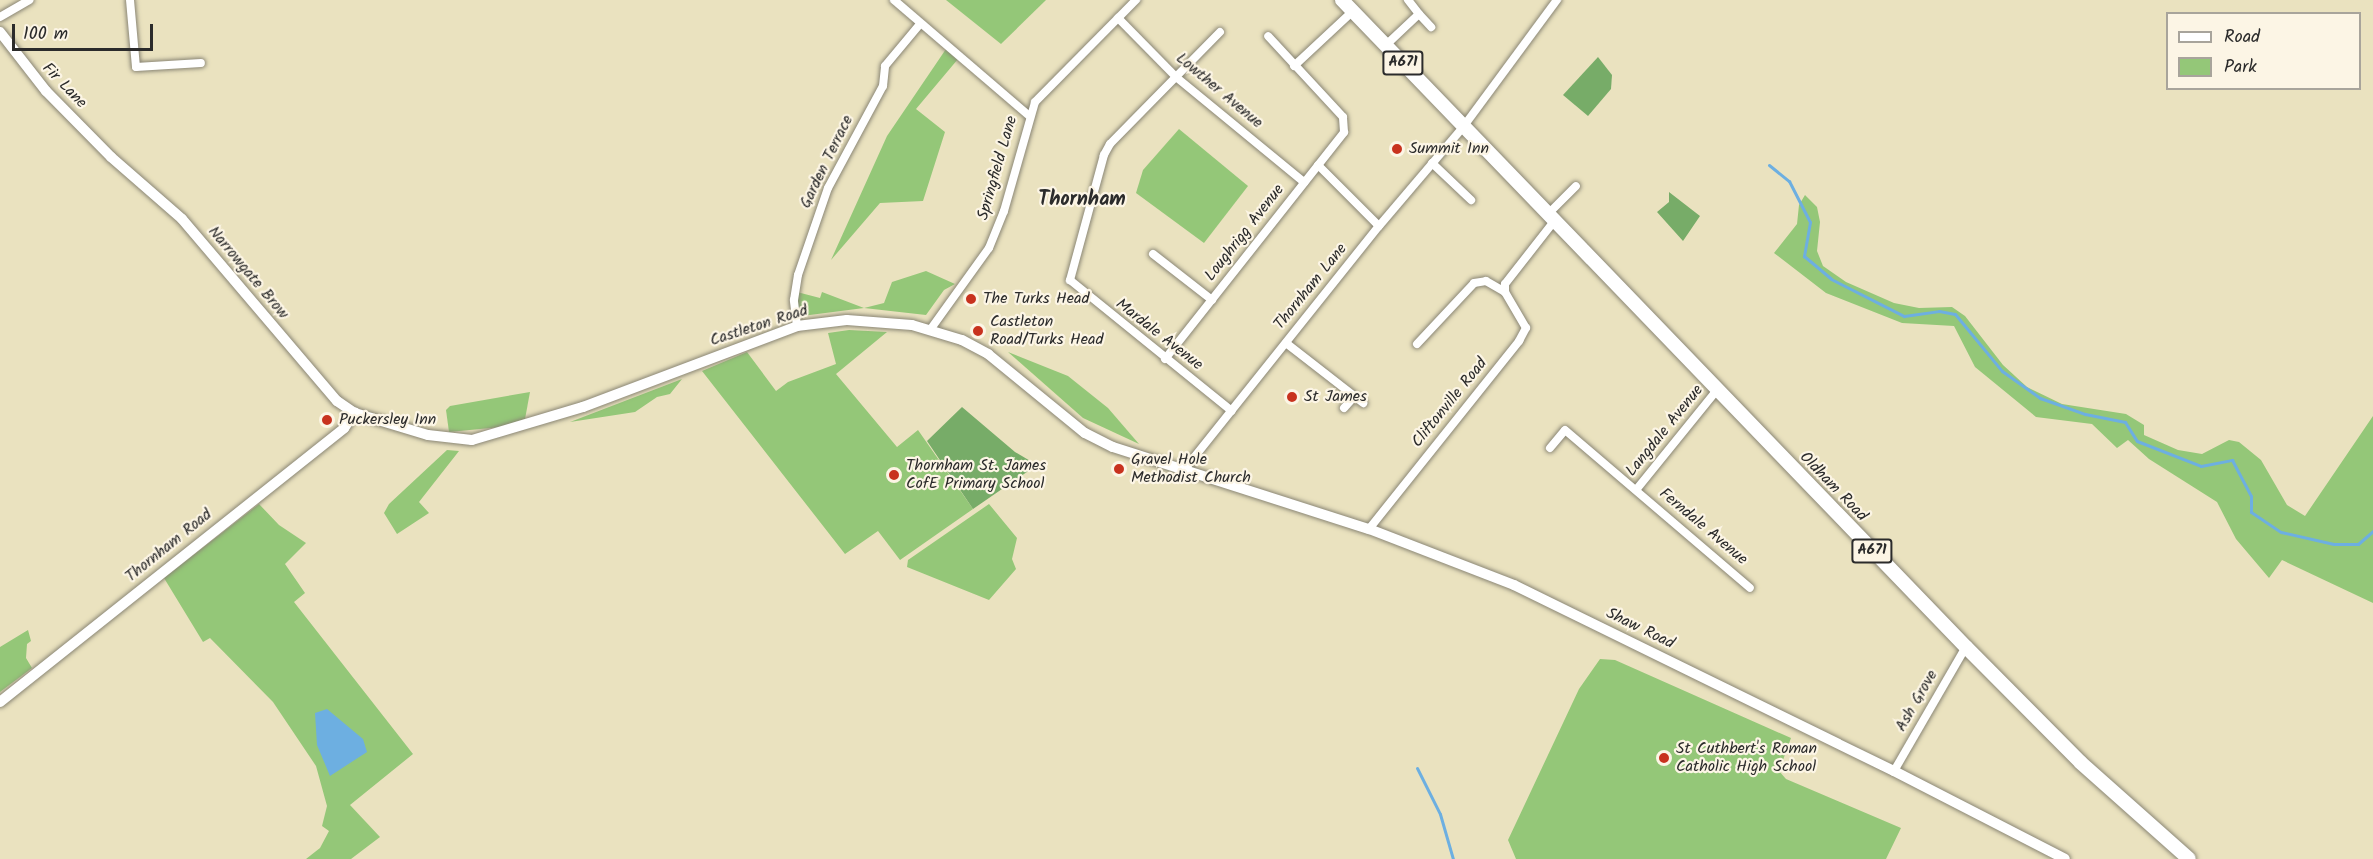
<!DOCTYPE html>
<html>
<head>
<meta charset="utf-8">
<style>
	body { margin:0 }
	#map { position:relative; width:2373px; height:859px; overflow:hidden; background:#eae2bf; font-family:Kalam,sans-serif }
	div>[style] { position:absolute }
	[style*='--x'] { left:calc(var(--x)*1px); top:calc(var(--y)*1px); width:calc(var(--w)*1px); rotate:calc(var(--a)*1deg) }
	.green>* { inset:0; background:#94c778 }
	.forest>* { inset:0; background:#77ac68 }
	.water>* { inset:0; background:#6dafe1 }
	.stream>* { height:3px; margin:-1.5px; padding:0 1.5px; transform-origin:1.5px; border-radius:1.5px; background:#6dafe1 }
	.roads { filter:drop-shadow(0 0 2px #8a8675) drop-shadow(0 0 2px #8a8675) }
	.minor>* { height:8px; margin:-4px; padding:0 4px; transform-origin:4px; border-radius:4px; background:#fff }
	.tertiary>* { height:10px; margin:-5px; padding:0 5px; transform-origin:5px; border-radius:5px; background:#fff }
	.primary>* { height:14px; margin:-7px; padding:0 7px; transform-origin:7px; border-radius:7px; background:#fff }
	.dots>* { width:16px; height:16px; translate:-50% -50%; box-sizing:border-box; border:3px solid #fcf5e5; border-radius:50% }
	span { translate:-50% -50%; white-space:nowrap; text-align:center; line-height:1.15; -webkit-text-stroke:4.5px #fcf5e5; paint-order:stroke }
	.shield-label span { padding:2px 4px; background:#fcf5e5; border:2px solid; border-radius:4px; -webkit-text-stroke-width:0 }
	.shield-label { font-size:15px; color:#2b2b2b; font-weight:700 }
	.street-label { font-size:16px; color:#2b2b2b }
	.poi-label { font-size:16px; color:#2b2b2b }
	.left { translate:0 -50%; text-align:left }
	.quarter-label { font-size:20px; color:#2b2b2b; font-weight:700 }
	.legend { position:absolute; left:2166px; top:12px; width:195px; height:78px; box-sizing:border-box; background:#fcf5e5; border:2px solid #a8a49b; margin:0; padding:8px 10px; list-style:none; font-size:18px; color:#2b2b2b }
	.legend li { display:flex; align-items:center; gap:12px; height:30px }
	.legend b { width:30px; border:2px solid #a8a49b }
	.scale { position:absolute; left:12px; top:24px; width:141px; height:27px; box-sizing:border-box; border:3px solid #2b2b2b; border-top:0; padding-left:8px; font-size:18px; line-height:21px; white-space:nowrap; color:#2b2b2b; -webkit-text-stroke:4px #fcf5e5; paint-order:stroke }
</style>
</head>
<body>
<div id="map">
	<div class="green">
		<i style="clip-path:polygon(946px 0,1046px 0,1001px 44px)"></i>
		<i style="clip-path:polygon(946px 49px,958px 59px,916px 109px,945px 132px,923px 201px,880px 203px,831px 260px,887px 136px)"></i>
		<i style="clip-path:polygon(1179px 129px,1248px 186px,1204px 243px,1136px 193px,1143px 170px)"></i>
		<i style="clip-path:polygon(1805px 195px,1817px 207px,1820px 222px,1817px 251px,1823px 266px,1846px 282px,1894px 303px,1919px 308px,1952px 307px,1965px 316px,2003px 365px,2027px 387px,2062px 404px,2126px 414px,2144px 425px,2144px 435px,2178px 450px,2202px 454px,2229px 440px,2239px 442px,2261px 460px,2287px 505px,2305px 516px,2373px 416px,2373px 603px,2282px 560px,2269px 578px,2236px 539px,2217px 502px,2149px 459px,2128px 440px,2117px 448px,2092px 424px,2036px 417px,1975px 367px,1954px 326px,1902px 323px,1826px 293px,1774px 253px,1797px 224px,1799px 205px)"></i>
		<i style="clip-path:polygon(926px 271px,955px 284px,944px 290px,926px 315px,864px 308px,802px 316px,797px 309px,797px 292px,820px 298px,822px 292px,864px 308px,884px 303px,892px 282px)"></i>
		<i style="clip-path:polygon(849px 330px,887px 332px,836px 374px,897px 447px,918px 430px,973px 509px,900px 560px,878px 531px,845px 554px,702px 371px,747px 352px,776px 391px,788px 382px,836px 364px,828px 333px)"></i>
		<i style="clip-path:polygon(1008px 352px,1068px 376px,1108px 408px,1139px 444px,1083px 418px)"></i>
		<i style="clip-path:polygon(682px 379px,670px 394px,657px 397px,635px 412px,570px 422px)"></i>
		<i style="clip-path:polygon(530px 392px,525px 419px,501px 427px,449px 432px,446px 410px,450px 406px)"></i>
		<i style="clip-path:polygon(447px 450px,459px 451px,419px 502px,429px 513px,397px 534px,384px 513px,389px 504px)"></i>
		<i style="clip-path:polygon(259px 504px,279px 525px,306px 543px,285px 564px,305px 593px,294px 602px,413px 754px,350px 805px,380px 837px,351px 859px,306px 859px,320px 848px,329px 831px,322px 826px,327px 806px,316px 766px,273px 702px,210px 638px,203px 642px,164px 578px)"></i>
		<i style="clip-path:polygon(989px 504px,1017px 538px,1012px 559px,1016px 569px,989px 600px,907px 567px,908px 560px)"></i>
		<i style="clip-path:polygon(28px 630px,31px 641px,27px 644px,26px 658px,32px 668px,0 692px,0 647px)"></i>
		<i style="clip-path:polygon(1600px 659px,1615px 660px,1791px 738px,1779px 771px,1786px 779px,1901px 828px,1886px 859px,1516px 859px,1508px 840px,1579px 689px)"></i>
	</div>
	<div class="forest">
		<i style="clip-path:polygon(1598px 57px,1612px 75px,1611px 89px,1588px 116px,1563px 95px)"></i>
		<i style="clip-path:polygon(1669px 192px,1700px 216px,1683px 241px,1657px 212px,1669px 202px)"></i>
		<i style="clip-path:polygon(962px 407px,1015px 452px,1037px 465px,973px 509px,927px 441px)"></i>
	</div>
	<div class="water">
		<i style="clip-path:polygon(327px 709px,363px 739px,367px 752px,330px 776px,317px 745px,315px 713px)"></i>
	</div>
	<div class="stream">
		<i style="--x:1769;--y:165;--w:26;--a:39"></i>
		<i style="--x:1789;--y:181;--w:46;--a:62.9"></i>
		<i style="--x:1810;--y:222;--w:35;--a:100"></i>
		<i style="--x:1804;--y:256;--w:35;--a:40"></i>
		<i style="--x:1831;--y:279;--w:82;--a:26.9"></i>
		<i style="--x:1904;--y:316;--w:35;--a:-8"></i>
		<i style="--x:1939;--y:311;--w:16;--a:11"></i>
		<i style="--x:1955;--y:314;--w:74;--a:50.5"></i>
		<i style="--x:2002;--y:371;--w:47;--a:35.4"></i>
		<i style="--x:2040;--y:398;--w:48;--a:19.6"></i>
		<i style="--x:2085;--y:414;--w:41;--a:11.3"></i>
		<i style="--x:2125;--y:422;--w:22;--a:58"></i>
		<i style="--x:2137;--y:441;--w:69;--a:21.3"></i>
		<i style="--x:2201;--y:466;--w:32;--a:-11"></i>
		<i style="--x:2232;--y:460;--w:41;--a:62.2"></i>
		<i style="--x:2251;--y:496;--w:16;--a:90"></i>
		<i style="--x:2251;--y:512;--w:36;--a:34"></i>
		<i style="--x:2281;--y:532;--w:54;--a:12.8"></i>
		<i style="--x:2334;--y:544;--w:24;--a:0"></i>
		<i style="--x:2358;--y:544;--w:20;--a:-41"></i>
		<i style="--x:1417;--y:768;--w:51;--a:63.4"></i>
		<i style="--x:1440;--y:814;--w:47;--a:73.9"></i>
	</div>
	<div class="roads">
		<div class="minor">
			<i style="--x:130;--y:0;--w:67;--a:84.9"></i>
			<i style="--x:136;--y:67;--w:65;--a:-3.5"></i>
			<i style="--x:894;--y:0;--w:177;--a:40.6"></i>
			<i style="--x:1419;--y:14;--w:18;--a:47"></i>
			<i style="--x:0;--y:17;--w:34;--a:-30"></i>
			<i style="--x:1118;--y:18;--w:83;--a:45.5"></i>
			<i style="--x:1176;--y:77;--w:166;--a:39.4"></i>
			<i style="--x:1220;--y:32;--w:157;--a:134.5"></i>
			<i style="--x:1110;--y:144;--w:13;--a:119"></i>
			<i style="--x:1104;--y:155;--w:130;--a:105.2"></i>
			<i style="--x:1070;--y:280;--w:208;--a:39"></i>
			<i style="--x:1386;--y:45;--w:45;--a:-43.2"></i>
			<i style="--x:1419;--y:14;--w:18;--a:-128"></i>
			<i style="--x:1294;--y:66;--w:81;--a:-43"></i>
			<i style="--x:1432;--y:163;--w:54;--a:43.5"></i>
			<i style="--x:1318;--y:165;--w:86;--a:45"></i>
			<i style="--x:1549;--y:213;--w:38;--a:-45"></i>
			<i style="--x:1153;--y:254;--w:75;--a:37.9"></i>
			<i style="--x:797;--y:326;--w:26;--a:-97"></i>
			<i style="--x:794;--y:300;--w:25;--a:-81"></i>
			<i style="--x:798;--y:275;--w:92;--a:-71"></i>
			<i style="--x:828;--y:188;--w:116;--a:-61.7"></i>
			<i style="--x:883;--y:86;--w:20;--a:-84"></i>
			<i style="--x:885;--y:66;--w:55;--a:-50.2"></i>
			<i style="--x:930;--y:330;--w:101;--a:-54.3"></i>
			<i style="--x:989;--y:248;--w:40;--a:-68"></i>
			<i style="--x:1004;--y:211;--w:113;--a:-74.1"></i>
			<i style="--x:1035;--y:102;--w:144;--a:-45.3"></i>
			<i style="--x:1286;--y:343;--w:98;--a:37.9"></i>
			<i style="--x:1417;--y:344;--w:83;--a:-46.9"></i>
			<i style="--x:1474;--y:283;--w:12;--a:-9"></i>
			<i style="--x:1486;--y:281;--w:22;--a:30"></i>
			<i style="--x:1505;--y:292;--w:8;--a:-90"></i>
			<i style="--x:1505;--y:284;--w:81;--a:-52"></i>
			<i style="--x:1165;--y:359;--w:289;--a:-51.7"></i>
			<i style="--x:1344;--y:132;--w:15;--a:-94"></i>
			<i style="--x:1343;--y:117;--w:110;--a:-132.8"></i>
			<i style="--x:1344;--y:408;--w:15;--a:-48"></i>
			<i style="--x:1550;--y:448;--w:23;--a:-50"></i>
			<i style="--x:1565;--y:430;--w:243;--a:40.5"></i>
			<i style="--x:1184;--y:470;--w:312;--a:-51.4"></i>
			<i style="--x:1379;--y:226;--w:131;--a:-49.6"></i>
			<i style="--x:1464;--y:126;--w:157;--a:-53.6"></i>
			<i style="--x:1636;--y:490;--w:129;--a:-51"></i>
			<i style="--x:1369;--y:529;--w:241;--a:-51.4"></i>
			<i style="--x:1519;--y:341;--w:15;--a:-62"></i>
			<i style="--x:1526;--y:328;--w:42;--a:-120.3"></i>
			<i style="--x:1894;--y:771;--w:143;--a:-59.9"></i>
		</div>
		<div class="tertiary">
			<i style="--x:0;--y:32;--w:75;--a:52.1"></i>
			<i style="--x:46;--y:91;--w:93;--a:45.4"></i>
			<i style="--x:111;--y:157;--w:94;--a:41.1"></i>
			<i style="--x:182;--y:219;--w:239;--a:49.6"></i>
			<i style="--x:337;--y:401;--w:22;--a:34"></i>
			<i style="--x:355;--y:413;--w:76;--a:16.8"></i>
			<i style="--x:428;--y:435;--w:44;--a:6.5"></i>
			<i style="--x:472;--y:440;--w:116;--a:-16.6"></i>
			<i style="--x:583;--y:407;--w:229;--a:-20.7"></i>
			<i style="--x:797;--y:326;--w:50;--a:-6.8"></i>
			<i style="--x:847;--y:320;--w:65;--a:4.4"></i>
			<i style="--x:912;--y:325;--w:52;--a:16.7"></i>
			<i style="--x:962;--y:340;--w:30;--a:28"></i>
			<i style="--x:988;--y:354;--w:125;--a:39.2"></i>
			<i style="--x:1085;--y:433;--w:31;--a:27"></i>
			<i style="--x:1113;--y:447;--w:269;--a:17.8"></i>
			<i style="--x:1369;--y:529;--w:155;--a:21.1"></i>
			<i style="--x:1514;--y:585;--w:423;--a:26.1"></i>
			<i style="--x:1894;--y:771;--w:192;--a:27.2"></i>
			<i style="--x:0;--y:702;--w:440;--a:-38.5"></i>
			<i style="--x:344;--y:428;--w:19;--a:-54"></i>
		</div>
		<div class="primary">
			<i style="--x:1342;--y:0;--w:899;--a:46.04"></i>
			<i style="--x:1966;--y:647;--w:163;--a:45.2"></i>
			<i style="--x:2081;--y:763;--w:144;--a:41.6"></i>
		</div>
	</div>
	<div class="dots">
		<i style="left:1397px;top:149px;background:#c8321e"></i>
		<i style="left:971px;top:299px;background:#c8321e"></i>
		<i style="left:978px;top:331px;background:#c8321e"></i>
		<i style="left:1292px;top:397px;background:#c8321e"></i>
		<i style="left:327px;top:420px;background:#c8321e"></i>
		<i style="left:1119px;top:469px;background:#c8321e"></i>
		<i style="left:894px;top:475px;background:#c8321e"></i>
		<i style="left:1664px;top:758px;background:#c8321e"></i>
	</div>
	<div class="shield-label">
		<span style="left:1403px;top:63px">A671</span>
		<span style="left:1872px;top:551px">A671</span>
	</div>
	<div class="street-label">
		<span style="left:64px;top:86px;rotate:46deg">Fir Lane</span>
		<span style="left:1219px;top:91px;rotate:40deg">Lowther Avenue</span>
		<span style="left:827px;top:162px;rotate:-64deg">Garden Terrace</span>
		<span style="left:998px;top:168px;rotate:-74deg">Springfield Lane</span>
		<span style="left:1245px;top:233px;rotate:-52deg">Loughrigg Avenue</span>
		<span style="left:248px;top:273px;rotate:50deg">Narrowgate Brow</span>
		<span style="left:1311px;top:287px;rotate:-51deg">Thornham Lane</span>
		<span style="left:759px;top:326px;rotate:-18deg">Castleton Road</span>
		<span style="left:1159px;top:335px;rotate:38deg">Mardale Avenue</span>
		<span style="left:1450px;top:403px;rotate:-51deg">Cliftonville Road</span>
		<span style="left:1665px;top:431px;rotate:-51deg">Langdale Avenue</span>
		<span style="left:1833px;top:487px;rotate:46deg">Oldham Road</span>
		<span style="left:1703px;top:527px;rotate:40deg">Ferndale Avenue</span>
		<span style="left:169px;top:546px;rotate:-39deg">Thornham Road</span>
		<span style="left:1640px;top:629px;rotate:26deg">Shaw Road</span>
		<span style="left:1917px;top:701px;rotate:-60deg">Ash Grove</span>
	</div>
	<div class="poi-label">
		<span class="left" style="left:1409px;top:149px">Summit Inn</span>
		<span class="left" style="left:983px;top:299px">The Turks Head</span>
		<span class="left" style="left:990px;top:331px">Castleton<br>Road/Turks Head</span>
		<span class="left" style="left:1304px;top:397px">St James</span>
		<span class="left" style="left:339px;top:420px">Puckersley Inn</span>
		<span class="left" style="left:1131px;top:469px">Gravel Hole<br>Methodist Church</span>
		<span class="left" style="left:906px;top:475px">Thornham St. James<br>CofE Primary School</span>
		<span class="left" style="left:1676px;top:758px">St Cuthbert's Roman<br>Catholic High School</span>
	</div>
	<div class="quarter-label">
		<span style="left:1082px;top:200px">Thornham</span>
	</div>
	<ul class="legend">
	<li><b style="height:8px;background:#fff"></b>Road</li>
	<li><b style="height:16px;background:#94c778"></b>Park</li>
	</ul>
	<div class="scale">100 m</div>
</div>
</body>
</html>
